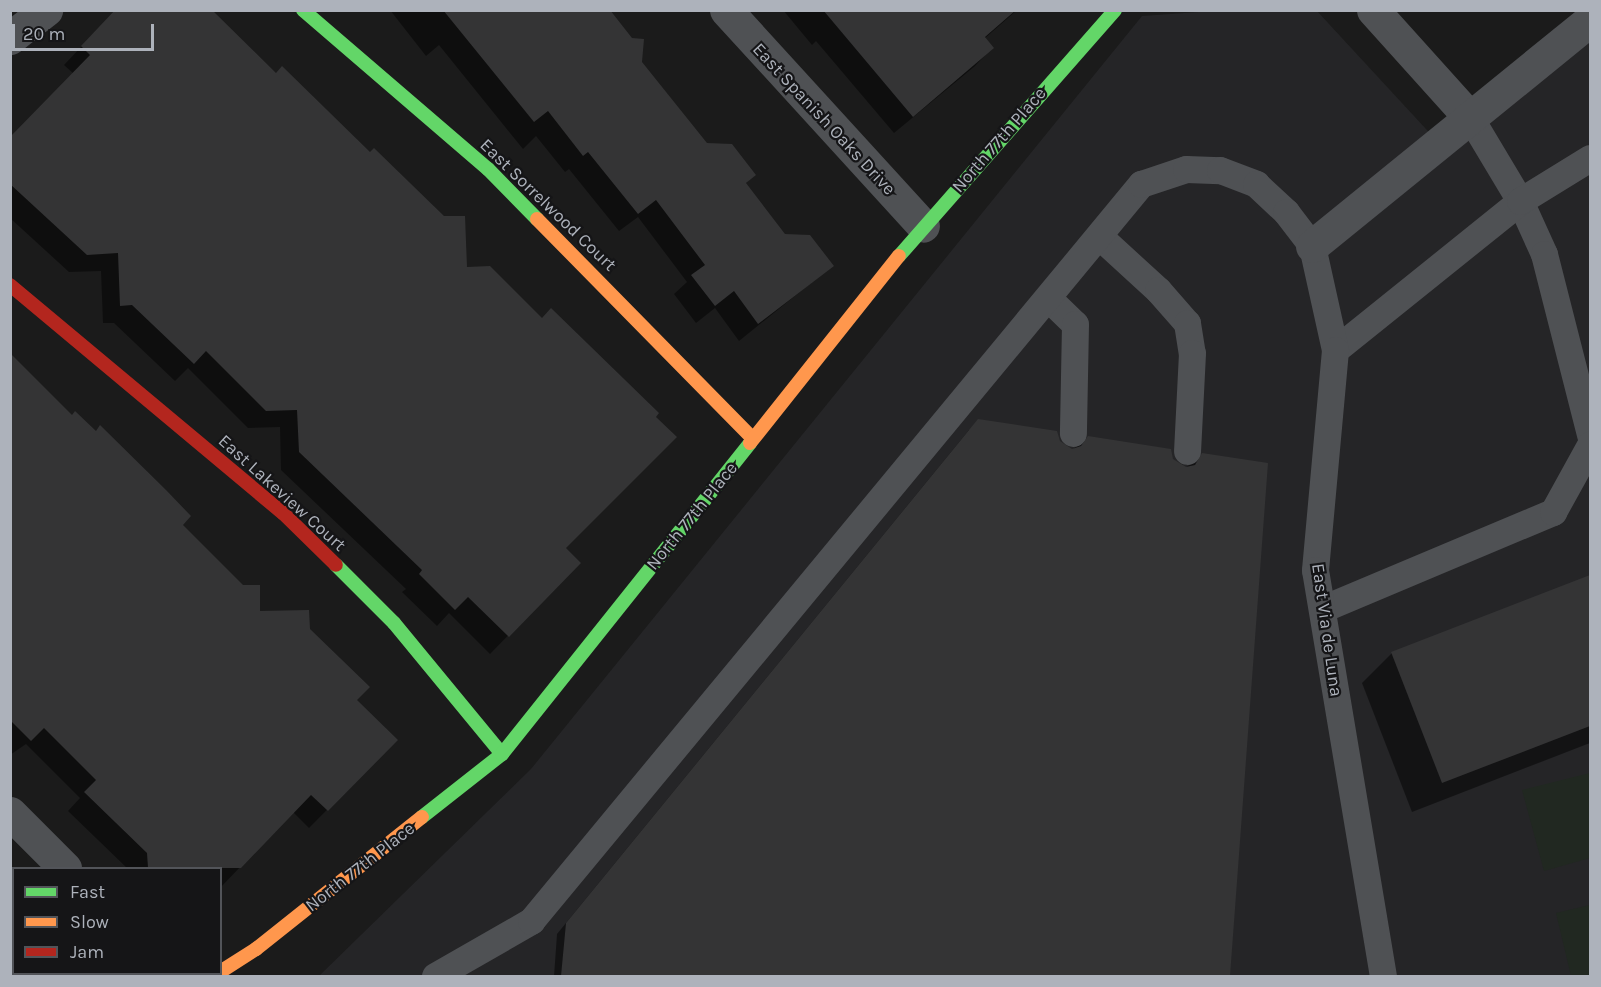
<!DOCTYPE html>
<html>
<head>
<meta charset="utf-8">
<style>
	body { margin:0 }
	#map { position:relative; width:1601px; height:987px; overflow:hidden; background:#1b1b1b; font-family:Karla,sans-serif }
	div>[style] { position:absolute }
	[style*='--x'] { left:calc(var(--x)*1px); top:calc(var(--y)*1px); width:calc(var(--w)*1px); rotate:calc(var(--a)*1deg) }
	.built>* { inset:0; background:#252527 }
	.green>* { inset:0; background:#212821 }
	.shadow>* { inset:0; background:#0007 }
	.building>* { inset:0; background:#343435 }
	.lane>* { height:27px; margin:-13.5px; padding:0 13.5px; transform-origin:13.5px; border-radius:13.5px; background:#4f5154 }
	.street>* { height:33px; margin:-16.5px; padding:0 16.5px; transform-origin:16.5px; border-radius:16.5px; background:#4f5154 }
	.fast>* { height:14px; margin:-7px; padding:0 7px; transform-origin:7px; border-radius:7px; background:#63d668 }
	.slow>* { height:14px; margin:-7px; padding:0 7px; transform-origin:7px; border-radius:7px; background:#ff974d }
	.jam>* { height:14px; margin:-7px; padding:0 7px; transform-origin:7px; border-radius:7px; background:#b3261e }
	span { translate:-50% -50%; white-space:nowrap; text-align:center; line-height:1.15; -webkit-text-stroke:4.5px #151517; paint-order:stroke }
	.street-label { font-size:18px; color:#adb2bb }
	.frame { position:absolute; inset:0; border:12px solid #adb2bb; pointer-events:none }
	.legend { position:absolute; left:12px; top:867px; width:210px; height:108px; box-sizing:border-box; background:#151517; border:2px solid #525459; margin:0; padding:8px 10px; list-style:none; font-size:18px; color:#adb2bb }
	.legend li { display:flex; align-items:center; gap:12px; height:30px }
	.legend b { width:30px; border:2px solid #525459 }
	.scale { position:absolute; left:12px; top:24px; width:142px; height:27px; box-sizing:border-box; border:3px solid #adb2bb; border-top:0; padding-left:8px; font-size:18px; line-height:21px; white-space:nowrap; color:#adb2bb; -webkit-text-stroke:4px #151517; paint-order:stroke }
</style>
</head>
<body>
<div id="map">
	<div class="built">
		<i style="clip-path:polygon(1227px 10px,1317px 11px,1438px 142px,1590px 34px,1590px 976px,319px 976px,531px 769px,1142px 16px)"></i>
	</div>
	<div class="green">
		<i style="clip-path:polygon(1590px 773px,1590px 858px,1544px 871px,1522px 790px)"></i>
		<i style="clip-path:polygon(1590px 905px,1590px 976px,1571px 976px,1556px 913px)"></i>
	</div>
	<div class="shadow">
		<i style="clip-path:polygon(116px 10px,466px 269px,564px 548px,579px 563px,490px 654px,449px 613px,437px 626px,402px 592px,406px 589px,281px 470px,280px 427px,248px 428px,188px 368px,175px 381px,114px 323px,103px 323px,101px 271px,69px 272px,10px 218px,10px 139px,74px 74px,64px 65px)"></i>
		<i style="clip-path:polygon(390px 10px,549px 10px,641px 63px,706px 144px,754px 175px,745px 184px,784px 235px,832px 266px,739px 341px,715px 308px,696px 323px,674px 294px,687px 282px,638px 217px,619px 231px,569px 169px,565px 172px,536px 136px,523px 149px,439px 45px,426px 56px)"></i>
		<i style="clip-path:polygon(783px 10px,1017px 10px,984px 39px,992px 48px,975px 66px,894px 133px,816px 41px,812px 45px)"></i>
		<i style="clip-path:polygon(10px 355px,181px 525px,258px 613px,309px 630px,355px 700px,396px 740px,309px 828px,293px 812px,220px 888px,220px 868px,127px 868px,68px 811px,80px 798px,26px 744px,10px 755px)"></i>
		<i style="clip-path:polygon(969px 430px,1058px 442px,1072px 450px,1089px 437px,1172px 460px,1185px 468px,1203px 455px,1267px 464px,1228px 976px,554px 976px,557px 934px)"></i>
		<i style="clip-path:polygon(1590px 577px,1590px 743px,1412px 812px,1362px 683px,1392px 653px)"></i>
	</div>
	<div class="building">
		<i style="clip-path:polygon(115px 10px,212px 10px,276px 73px,282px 66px,370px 152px,374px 148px,444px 216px,465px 216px,467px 267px,490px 266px,542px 318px,551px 308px,659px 413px,656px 417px,677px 437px,566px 548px,581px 563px,509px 637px,468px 597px,455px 610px,419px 574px,422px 570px,299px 452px,297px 410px,266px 411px,206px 351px,194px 364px,132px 305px,120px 306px,118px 253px,87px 255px,10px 184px,10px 137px,90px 55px,81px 46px)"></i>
		<i style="clip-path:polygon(443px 10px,610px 10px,632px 38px,644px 39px,642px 62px,707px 143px,732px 144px,756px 175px,746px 183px,785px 234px,810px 235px,834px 266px,758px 324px,734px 291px,715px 306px,691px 275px,705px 265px,656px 200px,638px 214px,588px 152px,583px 156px,548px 111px,534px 122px)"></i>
		<i style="clip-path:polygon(823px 10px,1016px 10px,985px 37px,994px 48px,913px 117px)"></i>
		<i style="clip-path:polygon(10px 353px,72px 415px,75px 411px,96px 431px,100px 425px,166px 490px,191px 516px,183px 525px,243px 585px,260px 585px,260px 611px,309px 610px,310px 629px,370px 687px,357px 700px,398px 740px,328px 811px,311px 795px,241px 868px,148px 868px,147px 853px,84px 792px,96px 780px,44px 728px,31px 741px,10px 720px)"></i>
		<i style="clip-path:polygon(978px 419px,1057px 431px,1060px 441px,1072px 449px,1081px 446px,1088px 436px,1171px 449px,1173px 459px,1186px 467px,1195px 465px,1202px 453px,1268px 463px,1230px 976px,561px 976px,566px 923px)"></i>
		<i style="clip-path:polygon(1590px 575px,1590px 726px,1442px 783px,1391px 652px)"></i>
	</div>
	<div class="lane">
		<i style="--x:1471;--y:119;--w:96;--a:59.1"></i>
		<i style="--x:1520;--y:201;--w:58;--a:65.6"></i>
		<i style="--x:1544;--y:254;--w:187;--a:75.7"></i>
		<i style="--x:1099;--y:236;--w:80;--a:42.5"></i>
		<i style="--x:1158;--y:290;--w:44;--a:48.7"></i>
		<i style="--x:1187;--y:323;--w:30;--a:81"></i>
		<i style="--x:1192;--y:353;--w:98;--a:92.9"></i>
		<i style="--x:1048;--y:298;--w:37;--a:44"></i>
		<i style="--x:1075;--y:324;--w:109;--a:91.1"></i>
		<i style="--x:1335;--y:350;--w:238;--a:-38.8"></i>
		<i style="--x:1520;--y:201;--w:82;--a:-31.6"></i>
		<i style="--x:1322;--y:609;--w:251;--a:-22.8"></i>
		<i style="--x:1553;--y:512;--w:77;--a:-61.1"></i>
		<i style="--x:435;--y:976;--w:111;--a:-29.8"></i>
		<i style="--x:531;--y:921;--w:957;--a:-50.39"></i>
		<i style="--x:1141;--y:184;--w:47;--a:-18.4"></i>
		<i style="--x:1186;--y:169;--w:34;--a:2"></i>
		<i style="--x:1220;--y:170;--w:39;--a:21"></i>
		<i style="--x:1256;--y:184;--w:41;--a:43"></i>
		<i style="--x:1286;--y:212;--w:43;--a:52.6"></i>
		<i style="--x:1312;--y:246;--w:107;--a:77.5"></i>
		<i style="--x:1335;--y:350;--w:221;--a:95.2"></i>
		<i style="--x:1315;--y:570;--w:412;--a:80.5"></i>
	</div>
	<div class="street">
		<i style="--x:726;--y:10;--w:292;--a:47.6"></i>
		<i style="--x:1373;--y:10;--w:147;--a:48"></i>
		<i style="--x:10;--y:38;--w:46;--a:-37.9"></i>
		<i style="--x:1312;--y:246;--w:358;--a:-39.1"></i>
		<i style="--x:10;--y:813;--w:78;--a:45"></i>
		<i style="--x:165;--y:974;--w:6;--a:18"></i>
		<i style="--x:15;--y:976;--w:4;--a:-34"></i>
	</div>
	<div class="fast">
		<i style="--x:303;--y:10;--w:244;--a:40.7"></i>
		<i style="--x:488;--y:169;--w:70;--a:45.6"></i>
		<i style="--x:899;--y:256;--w:327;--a:-48.7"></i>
		<i style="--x:336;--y:565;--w:82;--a:45"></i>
		<i style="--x:394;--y:623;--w:170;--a:50.5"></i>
		<i style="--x:422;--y:817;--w:102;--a:-38.2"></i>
		<i style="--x:502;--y:754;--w:398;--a:-51.4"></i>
	</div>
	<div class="slow">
		<i style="--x:537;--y:219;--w:308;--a:45.5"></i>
		<i style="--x:750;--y:443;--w:239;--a:-51.5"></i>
		<i style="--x:220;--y:972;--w:43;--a:-32.6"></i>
		<i style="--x:256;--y:949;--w:212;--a:-38.5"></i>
	</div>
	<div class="jam">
		<i style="--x:10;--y:285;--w:356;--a:39.9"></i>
		<i style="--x:283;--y:513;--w:74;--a:44.5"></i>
	</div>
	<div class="street-label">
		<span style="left:824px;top:119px;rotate:47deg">East Spanish Oaks Drive</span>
		<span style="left:999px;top:140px;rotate:-49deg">North 77th Place</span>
		<span style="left:548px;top:205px;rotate:44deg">East Sorrelwood Court</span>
		<span style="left:282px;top:493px;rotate:42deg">East Lakeview Court</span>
		<span style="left:692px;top:516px;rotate:-51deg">North 77th Place</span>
		<span style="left:1327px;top:630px;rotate:82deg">East Via de Luna</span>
		<span style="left:360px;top:867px;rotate:-38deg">North 77th Place</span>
	</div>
	<div class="frame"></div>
	<ul class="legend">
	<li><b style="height:8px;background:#63d668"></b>Fast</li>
	<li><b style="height:8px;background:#ff974d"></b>Slow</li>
	<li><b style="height:8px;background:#b3261e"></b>Jam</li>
	</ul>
	<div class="scale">20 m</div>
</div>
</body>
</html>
